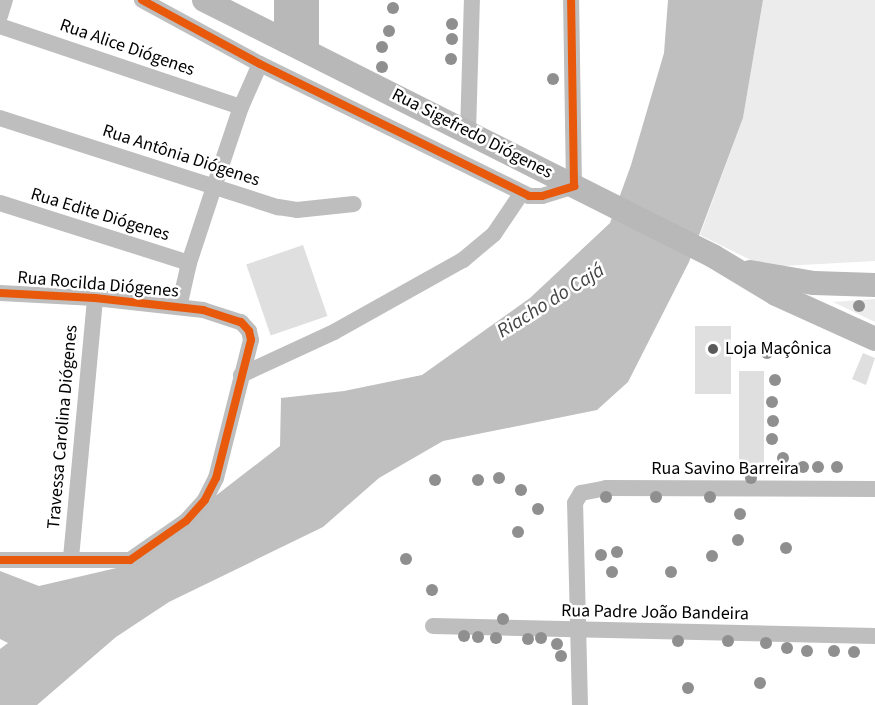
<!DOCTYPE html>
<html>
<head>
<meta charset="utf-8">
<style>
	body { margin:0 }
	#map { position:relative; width:875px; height:705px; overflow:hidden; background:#fff; font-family:"Source Sans 3",sans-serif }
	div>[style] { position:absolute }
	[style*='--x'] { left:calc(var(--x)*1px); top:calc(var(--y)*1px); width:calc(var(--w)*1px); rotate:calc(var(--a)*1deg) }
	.green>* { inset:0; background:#ececec }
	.water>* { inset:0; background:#bfbfbf }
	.building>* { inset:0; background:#dfdfdf; transform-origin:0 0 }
	.street>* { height:16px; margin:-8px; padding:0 8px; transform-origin:8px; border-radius:8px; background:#bebebe }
	.secondary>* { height:24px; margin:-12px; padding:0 12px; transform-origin:12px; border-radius:12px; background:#b8b8b8 }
	.cycleway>* { height:8px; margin:-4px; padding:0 4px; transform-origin:4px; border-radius:4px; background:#e8590c }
	.trees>* { width:12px; height:12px; margin:-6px; border-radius:50%; background:#8f8f8f }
	.dots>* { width:16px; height:16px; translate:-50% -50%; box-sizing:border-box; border:3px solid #fff; border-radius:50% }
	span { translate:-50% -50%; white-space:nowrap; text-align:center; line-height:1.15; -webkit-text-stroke:5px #fff; paint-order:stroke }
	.street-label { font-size:18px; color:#000 }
	.poi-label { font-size:18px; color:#000 }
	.left { translate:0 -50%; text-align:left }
	.water-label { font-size:20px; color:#444; font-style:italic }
</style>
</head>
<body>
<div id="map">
	<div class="green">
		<i style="clip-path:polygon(763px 0,875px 0,875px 261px,765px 267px,700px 235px,743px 118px)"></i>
		<i style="clip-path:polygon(875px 299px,875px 322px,833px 302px)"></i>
	</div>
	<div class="water">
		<i style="clip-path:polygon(668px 0,763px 0,743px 118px,689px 262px,628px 382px,597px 410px,443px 441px,379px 478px,323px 527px,169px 602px,116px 637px,37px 705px,0 705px,0 649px,8px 643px,0 639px,0 571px,39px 586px,125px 566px,280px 446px,281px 398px,344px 391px,422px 375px,530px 298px,610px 223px,631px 165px,664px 53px)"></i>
	</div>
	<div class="building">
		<i style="left:303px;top:245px;width:75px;height:60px;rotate:71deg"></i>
		<i style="left:695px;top:326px;width:36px;height:68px"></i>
		<i style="clip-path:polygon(863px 353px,875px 358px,866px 385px,852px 379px)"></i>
		<i style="left:739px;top:371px;width:25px;height:102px"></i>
	</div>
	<div class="street">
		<i style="--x:142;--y:0;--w:134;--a:28.5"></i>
		<i style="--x:260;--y:64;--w:300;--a:26.1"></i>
		<i style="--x:529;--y:196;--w:13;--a:0"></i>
		<i style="--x:542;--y:196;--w:34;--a:-17"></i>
		<i style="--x:574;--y:186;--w:186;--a:-90.9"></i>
		<i style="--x:0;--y:16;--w:17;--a:-73"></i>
		<i style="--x:0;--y:26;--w:254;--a:18.6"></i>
		<i style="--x:0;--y:118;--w:292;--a:17.8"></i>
		<i style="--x:278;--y:207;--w:19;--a:9"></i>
		<i style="--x:297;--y:210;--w:57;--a:-6"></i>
		<i style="--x:468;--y:132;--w:132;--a:-88.3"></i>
		<i style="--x:0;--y:203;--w:198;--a:17.6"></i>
		<i style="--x:0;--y:293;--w:95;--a:3"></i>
		<i style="--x:95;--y:298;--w:109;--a:6.3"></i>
		<i style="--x:203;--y:310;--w:40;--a:18"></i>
		<i style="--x:241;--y:322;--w:12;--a:48"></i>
		<i style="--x:249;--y:331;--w:9;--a:77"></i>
		<i style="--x:251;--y:340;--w:142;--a:104.2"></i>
		<i style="--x:216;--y:478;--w:25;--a:117"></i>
		<i style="--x:205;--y:500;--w:28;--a:132"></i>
		<i style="--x:186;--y:521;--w:68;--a:145.1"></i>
		<i style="--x:130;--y:560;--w:130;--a:180"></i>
		<i style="--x:179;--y:307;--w:45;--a:-77.2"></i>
		<i style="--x:189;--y:263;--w:80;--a:-71.8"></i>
		<i style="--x:214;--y:187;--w:84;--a:-71.4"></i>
		<i style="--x:241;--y:107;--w:47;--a:-66.2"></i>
		<i style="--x:241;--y:375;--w:102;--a:-24.8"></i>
		<i style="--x:334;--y:332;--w:148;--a:-29.2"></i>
		<i style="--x:463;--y:260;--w:40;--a:-40"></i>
		<i style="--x:494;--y:234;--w:48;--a:-56"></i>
		<i style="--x:71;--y:558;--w:261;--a:-84.7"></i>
		<i style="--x:433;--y:626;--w:442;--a:1.3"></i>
		<i style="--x:580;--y:705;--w:202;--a:-91.4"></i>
		<i style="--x:575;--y:503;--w:12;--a:-59"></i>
		<i style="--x:581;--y:493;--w:25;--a:-11"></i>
		<i style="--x:606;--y:488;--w:269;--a:0.2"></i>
	</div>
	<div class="secondary">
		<i style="--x:204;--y:0;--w:570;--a:26.7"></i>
		<i style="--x:713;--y:256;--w:74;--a:31.1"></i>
		<i style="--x:776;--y:294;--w:109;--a:24.4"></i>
		<i style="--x:286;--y:0;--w:41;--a:90"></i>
		<i style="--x:307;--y:0;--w:51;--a:90"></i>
		<i style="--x:750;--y:272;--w:65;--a:9.8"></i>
		<i style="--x:814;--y:283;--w:61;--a:1.9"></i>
	</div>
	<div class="cycleway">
		<i style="--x:142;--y:0;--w:134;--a:28.5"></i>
		<i style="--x:260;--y:64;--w:300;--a:26.1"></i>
		<i style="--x:529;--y:196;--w:13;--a:0"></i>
		<i style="--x:542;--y:196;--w:34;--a:-17"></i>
		<i style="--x:574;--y:186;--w:186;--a:-90.9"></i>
		<i style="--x:0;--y:293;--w:95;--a:3"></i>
		<i style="--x:95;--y:298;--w:109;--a:6.3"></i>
		<i style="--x:203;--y:310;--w:40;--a:18"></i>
		<i style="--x:241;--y:322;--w:12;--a:48"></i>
		<i style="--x:249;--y:331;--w:9;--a:77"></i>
		<i style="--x:251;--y:340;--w:142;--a:104.2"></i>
		<i style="--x:216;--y:478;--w:25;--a:117"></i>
		<i style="--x:205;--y:500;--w:28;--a:132"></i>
		<i style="--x:186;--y:521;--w:68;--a:145.1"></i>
		<i style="--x:130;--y:560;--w:130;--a:180"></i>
	</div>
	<div class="trees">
		<i style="left:393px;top:8px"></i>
		<i style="left:452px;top:24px"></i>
		<i style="left:389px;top:31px"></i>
		<i style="left:452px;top:39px"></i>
		<i style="left:382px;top:47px"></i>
		<i style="left:451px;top:59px"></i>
		<i style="left:382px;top:67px"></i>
		<i style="left:553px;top:79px"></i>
		<i style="left:859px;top:306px"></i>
		<i style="left:767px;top:353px"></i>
		<i style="left:775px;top:380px"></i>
		<i style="left:772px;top:402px"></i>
		<i style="left:773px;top:421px"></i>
		<i style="left:772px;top:439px"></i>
		<i style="left:783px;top:458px"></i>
		<i style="left:803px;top:467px"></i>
		<i style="left:818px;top:467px"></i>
		<i style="left:837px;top:467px"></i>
		<i style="left:499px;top:478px"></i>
		<i style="left:751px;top:478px"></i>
		<i style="left:435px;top:480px"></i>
		<i style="left:478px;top:480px"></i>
		<i style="left:521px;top:490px"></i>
		<i style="left:606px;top:497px"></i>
		<i style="left:656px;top:497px"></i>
		<i style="left:710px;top:497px"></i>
		<i style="left:538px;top:509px"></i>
		<i style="left:740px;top:514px"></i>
		<i style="left:518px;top:532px"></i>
		<i style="left:738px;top:540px"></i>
		<i style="left:786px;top:548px"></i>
		<i style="left:617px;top:552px"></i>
		<i style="left:601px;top:555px"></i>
		<i style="left:712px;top:556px"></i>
		<i style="left:406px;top:559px"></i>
		<i style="left:612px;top:572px"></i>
		<i style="left:671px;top:572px"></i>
		<i style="left:432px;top:590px"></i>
		<i style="left:503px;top:619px"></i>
		<i style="left:464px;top:636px"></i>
		<i style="left:478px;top:637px"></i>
		<i style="left:496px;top:638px"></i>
		<i style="left:541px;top:638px"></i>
		<i style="left:528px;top:639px"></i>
		<i style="left:678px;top:641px"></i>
		<i style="left:728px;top:641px"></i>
		<i style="left:766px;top:643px"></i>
		<i style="left:557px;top:644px"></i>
		<i style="left:787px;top:648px"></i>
		<i style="left:807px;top:651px"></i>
		<i style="left:834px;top:651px"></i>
		<i style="left:854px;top:652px"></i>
		<i style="left:561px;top:656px"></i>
		<i style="left:760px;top:683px"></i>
		<i style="left:688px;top:688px"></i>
	</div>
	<div class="dots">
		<i style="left:713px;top:349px;background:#595959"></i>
	</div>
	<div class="street-label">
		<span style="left:127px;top:48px;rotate:19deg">Rua Alice Diógenes</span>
		<span style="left:472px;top:134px;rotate:27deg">Rua Sigefredo Diógenes</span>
		<span style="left:181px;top:156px;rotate:18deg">Rua Antônia Diógenes</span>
		<span style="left:100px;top:215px;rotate:17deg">Rua Edite Diógenes</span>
		<span style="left:98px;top:285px;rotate:5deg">Rua Rocilda Diógenes</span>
		<span style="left:63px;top:427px;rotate:-85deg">Travessa Carolina Diógenes</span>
		<span style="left:725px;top:469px">Rua Savino Barreira</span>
		<span style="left:655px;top:613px;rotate:1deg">Rua Padre João Bandeira</span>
	</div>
	<div class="poi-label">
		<span class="left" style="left:725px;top:349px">Loja Maçônica</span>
	</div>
	<div class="water-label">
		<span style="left:551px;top:301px;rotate:-32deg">Riacho do Cajá</span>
	</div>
</div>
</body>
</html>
